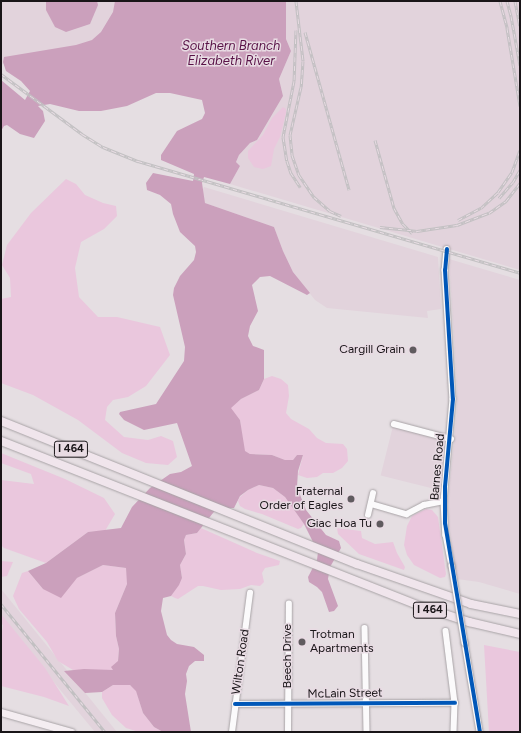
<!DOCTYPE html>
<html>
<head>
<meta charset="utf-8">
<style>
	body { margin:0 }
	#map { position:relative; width:521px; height:733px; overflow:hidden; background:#e5dee2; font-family:Figtree,sans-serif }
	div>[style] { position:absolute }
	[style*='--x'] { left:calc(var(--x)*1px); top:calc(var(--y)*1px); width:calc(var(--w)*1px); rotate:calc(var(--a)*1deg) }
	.built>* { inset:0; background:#e2d3dc; transform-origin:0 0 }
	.green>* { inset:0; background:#eac7dd }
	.water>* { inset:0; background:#cba0bc }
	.roads { filter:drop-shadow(0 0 1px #a8a3a6) drop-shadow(0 0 1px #a8a3a6) }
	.minor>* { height:5.5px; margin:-2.75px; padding:0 2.75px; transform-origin:2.75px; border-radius:2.75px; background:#fbfafb }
	.major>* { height:7px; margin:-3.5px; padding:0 3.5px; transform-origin:3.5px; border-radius:3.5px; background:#f4edf1 }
	.highway>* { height:8px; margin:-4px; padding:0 4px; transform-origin:4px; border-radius:4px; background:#f0e5ec }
	.rail>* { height:3px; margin-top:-1.5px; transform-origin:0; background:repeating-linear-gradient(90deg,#e8dbe3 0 4.5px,#c2c0c2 0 9px); box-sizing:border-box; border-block:1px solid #c2c0c2 }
	.bridges { filter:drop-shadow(0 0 1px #a8a3a6) drop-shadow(0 0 1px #a8a3a6) }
	.minor-bridge>* { height:5.5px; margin:-2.75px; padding:0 2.75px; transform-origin:2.75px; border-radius:2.75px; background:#fbfafb }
	.cycleway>* { height:4px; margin:-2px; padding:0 2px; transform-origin:2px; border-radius:2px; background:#0057b8 }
	.dots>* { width:11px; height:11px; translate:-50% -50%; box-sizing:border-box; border:2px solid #e8dbe3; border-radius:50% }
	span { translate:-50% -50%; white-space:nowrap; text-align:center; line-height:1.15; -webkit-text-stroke:3px #e8dbe3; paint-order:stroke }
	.shield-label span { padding:1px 3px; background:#e8dbe3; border:1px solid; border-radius:3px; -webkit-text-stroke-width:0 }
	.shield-label { font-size:11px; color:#191518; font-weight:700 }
	.poi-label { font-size:12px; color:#191518 }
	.right { translate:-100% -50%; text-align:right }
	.left { translate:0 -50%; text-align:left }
	.street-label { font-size:12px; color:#191518 }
	.water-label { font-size:13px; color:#591247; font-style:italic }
	.frame { position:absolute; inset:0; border:2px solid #191518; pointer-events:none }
</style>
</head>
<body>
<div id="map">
	<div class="built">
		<i style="clip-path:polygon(1px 1px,121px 1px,98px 51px,20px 57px,1px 65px)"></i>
		<i style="clip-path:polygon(283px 1px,520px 1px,520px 270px,230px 184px,240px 166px,236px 162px,239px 155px,250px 143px,257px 140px,283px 96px,279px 79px,291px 51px,286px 39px)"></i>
		<i style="clip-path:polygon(204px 187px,438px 257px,441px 309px,427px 311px,428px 318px,327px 308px,315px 300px,293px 272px,283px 251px,274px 227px,205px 203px,201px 193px)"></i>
		<i style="clip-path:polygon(449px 259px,520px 280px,520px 594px,479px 582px,457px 579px,449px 526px,448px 500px,457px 411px,457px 387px)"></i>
		<i style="left:393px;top:426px;width:57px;height:51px;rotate:14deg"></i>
		<i style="clip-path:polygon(1px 589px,117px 732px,95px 732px,66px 697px,1px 617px)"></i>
	</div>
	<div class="green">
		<i style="clip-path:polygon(283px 107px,286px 109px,286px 113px,280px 137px,274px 149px,271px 166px,263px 169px,254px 167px,248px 158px,248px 151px,263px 135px,272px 118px)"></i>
		<i style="clip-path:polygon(66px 179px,76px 184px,85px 195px,103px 203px,116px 206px,117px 216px,104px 229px,81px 242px,75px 268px,79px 297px,98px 317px,117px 317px,160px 327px,170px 355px,146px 386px,128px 397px,113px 400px,107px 407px,105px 420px,124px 437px,148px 440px,161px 436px,173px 441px,177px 457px,168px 465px,146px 463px,122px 453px,78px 420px,33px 395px,1px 383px,1px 299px,11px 297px,10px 278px,2px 265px,7px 245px,31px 213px)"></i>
		<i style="clip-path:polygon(272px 376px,281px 379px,288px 385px,289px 396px,286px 413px,291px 419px,309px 429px,317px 438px,326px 443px,343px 444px,347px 449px,348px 461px,342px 468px,333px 473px,323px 473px,317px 477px,307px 478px,298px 475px,303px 455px,297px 455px,293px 460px,285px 460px,272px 455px,250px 454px,244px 451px,240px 420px,230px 408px,241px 399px,259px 390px,264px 379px)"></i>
		<i style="clip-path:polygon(1px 453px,65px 479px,104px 498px,115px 514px,105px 531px,88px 532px,46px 563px,4px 548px,1px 545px,1px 480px,34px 484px,31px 474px,1px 463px)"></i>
		<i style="clip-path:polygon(259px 485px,273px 488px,285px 497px,304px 524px,301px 528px,298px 529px,262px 514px,245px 509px,240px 506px,238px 501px,240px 497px,248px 490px)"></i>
		<i style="clip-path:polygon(426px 509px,432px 510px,438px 517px,446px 574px,445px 577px,440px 578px,414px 565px,407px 555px,404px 545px,407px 526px,412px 516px)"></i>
		<i style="clip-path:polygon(201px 528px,257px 553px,280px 561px,279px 565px,265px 568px,262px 573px,264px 582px,260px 586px,251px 585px,240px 589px,221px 590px,203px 586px,198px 586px,178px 599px,175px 598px,171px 596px,182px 578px,180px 565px,186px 554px,184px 540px,186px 535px,197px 533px)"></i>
		<i style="clip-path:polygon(337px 528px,361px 531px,362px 538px,375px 544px,393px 542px,397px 553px,405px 567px,404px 570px,359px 554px,338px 534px)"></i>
		<i style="clip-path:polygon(1px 561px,13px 562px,7px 576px,1px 577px)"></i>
		<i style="clip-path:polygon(103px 565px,126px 568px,127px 574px,127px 584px,115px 613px,116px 636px,119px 649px,118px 662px,114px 671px,73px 670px,58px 661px,47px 642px,19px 609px,13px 596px,22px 573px,28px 571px,43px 589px,77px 578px)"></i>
		<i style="clip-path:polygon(1px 614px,45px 668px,69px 706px,44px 697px,1px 686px,1px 638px,3px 625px,1px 624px)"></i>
		<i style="clip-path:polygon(484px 645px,520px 652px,520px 732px,489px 732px)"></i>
		<i style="clip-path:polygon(113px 685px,130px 685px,136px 690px,143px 713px,154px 727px,163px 732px,139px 732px,126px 728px,112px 715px,102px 698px,102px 692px)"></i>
	</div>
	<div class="water">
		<i style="clip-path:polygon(46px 1px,97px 1px,98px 5px,90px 24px,66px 32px,55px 27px,46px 10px)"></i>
		<i style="clip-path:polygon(115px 1px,286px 1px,286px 39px,291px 51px,279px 79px,283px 96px,257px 140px,250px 143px,239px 155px,236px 162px,240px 166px,230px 184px,204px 177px,202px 183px,205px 203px,274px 227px,283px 251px,293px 272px,310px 293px,307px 295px,270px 276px,260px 277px,252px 285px,258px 311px,250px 326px,248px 336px,253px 346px,264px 350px,264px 379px,259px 390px,241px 399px,231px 408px,240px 420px,245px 451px,250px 454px,272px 455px,285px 460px,293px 460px,297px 455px,303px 455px,298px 471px,297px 487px,306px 510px,326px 535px,339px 541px,341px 548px,330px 567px,328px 579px,338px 606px,334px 611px,329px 612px,322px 592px,317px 587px,309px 582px,308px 577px,317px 560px,318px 552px,304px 524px,285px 497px,273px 488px,259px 485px,248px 490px,240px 496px,234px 508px,217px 508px,197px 533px,186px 535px,184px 540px,186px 554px,180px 565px,182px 578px,179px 585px,171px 596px,163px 598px,161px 611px,167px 635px,171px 640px,177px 644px,194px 647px,204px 655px,204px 661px,195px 661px,189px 666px,186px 674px,187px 681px,185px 694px,191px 732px,163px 732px,154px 727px,143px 713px,136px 691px,130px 685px,113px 685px,102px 692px,85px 693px,64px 671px,84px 669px,113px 670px,111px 667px,118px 661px,119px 649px,116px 636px,115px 613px,127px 584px,126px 568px,103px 565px,77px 578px,61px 598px,43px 589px,28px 571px,46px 563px,88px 532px,121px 528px,132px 507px,150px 488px,170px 474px,181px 472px,192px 466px,177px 423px,144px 430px,124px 420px,119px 414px,120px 412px,156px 404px,184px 361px,185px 347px,173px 295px,174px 288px,180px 276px,194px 260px,196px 252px,195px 246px,180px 232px,173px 214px,171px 204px,160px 195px,147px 190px,146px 183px,153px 173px,193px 181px,194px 174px,161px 160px,161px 155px,177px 131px,202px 119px,205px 113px,202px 100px,170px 93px,156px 93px,127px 106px,101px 111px,79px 111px,50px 104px,38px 106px,43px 111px,45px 121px,34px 138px,20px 134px,7px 125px,4px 126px,1px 131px,1px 139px,1px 80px,25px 100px,30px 91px,21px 81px,6px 71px,3px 62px,4px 57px,76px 45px,92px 40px,101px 32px,113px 12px)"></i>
	</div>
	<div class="roads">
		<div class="minor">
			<i style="--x:447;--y:249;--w:21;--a:95"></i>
			<i style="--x:445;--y:270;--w:129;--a:86.5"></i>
			<i style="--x:453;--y:399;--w:102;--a:95"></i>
			<i style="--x:444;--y:501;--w:34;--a:87"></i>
			<i style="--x:446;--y:535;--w:32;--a:79"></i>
			<i style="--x:394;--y:424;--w:59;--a:14.7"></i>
			<i style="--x:371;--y:504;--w:37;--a:16"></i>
			<i style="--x:407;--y:514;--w:19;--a:-28"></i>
			<i style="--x:424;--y:505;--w:20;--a:-11"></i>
			<i style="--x:368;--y:515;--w:22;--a:-77"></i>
			<i style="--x:365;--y:628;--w:104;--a:88.9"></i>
			<i style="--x:446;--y:631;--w:73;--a:82.9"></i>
			<i style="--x:455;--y:703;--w:29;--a:92"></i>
			<i style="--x:465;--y:643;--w:90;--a:80.4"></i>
			<i style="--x:235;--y:704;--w:220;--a:-0.3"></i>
			<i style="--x:232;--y:732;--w:140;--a:-82.6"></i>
			<i style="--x:288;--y:732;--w:128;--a:-89.6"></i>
		</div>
		<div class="major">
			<i style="--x:1;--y:712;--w:73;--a:15.9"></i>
		</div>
		<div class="highway">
			<i style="--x:1;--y:421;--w:384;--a:21.9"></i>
			<i style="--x:357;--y:564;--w:121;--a:19.3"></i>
			<i style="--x:471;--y:604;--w:50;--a:11.5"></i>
			<i style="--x:1;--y:441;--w:450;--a:21.5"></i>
			<i style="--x:420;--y:606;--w:52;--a:18.1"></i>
			<i style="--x:469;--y:622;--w:52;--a:13.2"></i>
		</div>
	</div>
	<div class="rail">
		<i style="--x:296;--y:1;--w:60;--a:83.3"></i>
		<i style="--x:303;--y:61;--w:26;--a:94"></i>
		<i style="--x:301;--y:87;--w:49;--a:102.9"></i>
		<i style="--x:290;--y:135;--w:20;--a:84"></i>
		<i style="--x:292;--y:155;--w:21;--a:71"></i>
		<i style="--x:299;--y:175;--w:27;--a:56"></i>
		<i style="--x:314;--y:197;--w:21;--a:41"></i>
		<i style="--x:330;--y:211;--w:12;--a:24"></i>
		<i style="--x:500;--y:1;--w:28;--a:75"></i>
		<i style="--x:507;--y:28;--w:79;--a:80.5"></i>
		<i style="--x:507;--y:1;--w:16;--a:75"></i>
		<i style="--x:511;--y:16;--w:50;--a:79.6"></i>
		<i style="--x:515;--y:1;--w:25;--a:79"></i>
		<i style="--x:296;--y:30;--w:51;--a:92.2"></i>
		<i style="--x:294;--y:81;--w:57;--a:101.1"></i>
		<i style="--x:283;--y:137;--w:24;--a:81"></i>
		<i style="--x:287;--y:161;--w:13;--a:72"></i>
		<i style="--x:291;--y:173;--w:17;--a:57"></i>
		<i style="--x:305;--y:32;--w:164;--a:74.4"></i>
		<i style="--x:1;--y:74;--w:101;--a:36.5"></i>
		<i style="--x:82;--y:134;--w:25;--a:32"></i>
		<i style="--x:103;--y:147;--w:38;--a:22"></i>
		<i style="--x:138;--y:161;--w:398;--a:16.3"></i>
		<i style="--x:375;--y:140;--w:71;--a:74.4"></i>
		<i style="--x:394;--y:208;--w:18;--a:61"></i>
		<i style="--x:403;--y:224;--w:13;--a:45"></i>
		<i style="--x:499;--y:198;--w:21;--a:-49"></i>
		<i style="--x:513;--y:182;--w:14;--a:-60"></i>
		<i style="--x:458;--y:220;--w:26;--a:-28"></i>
		<i style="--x:481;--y:208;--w:23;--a:-43"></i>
		<i style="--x:498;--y:192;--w:24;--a:-55"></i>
		<i style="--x:512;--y:172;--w:23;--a:-70"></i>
		<i style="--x:380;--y:227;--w:37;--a:6"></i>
		<i style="--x:417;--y:231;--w:40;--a:-8.5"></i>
		<i style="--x:457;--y:225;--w:34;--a:-21"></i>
		<i style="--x:489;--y:213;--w:21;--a:-35"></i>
		<i style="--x:506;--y:201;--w:23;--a:-52"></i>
		<i style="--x:1;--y:604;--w:165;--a:50.9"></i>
	</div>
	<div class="bridges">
		<div class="minor-bridge">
			<i style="--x:452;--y:566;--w:78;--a:80.4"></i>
		</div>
	</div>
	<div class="cycleway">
		<i style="--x:447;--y:249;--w:21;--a:95"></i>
		<i style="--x:445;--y:270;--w:129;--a:86.5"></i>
		<i style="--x:453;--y:399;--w:88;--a:95.2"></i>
		<i style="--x:445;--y:487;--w:36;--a:90"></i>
		<i style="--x:445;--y:523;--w:212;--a:80.5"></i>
		<i style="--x:235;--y:704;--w:220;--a:-0.3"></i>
	</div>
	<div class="dots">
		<i style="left:413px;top:350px;background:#605b5f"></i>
		<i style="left:351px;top:499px;background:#605b5f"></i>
		<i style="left:380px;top:524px;background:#605b5f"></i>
		<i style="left:302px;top:642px;background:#605b5f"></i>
	</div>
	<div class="shield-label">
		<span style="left:71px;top:449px">I 464</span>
		<span style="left:430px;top:610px">I 464</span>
	</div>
	<div class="poi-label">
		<span class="right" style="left:405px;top:350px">Cargill Grain</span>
		<span class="right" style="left:343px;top:499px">Fraternal<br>Order of Eagles</span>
		<span class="right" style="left:372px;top:524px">Giac Hoa Tu</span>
		<span class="left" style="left:310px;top:642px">Trotman<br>Apartments</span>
	</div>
	<div class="street-label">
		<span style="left:438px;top:467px;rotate:-85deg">Barnes Road</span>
		<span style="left:288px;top:656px;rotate:-90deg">Beech Drive</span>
		<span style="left:241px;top:662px;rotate:-82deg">Wilton Road</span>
		<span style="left:345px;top:694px;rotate:-1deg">McLain Street</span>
	</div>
	<div class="water-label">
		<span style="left:231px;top:54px">Southern Branch<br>Elizabeth River</span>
	</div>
	<div class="frame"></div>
</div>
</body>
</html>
